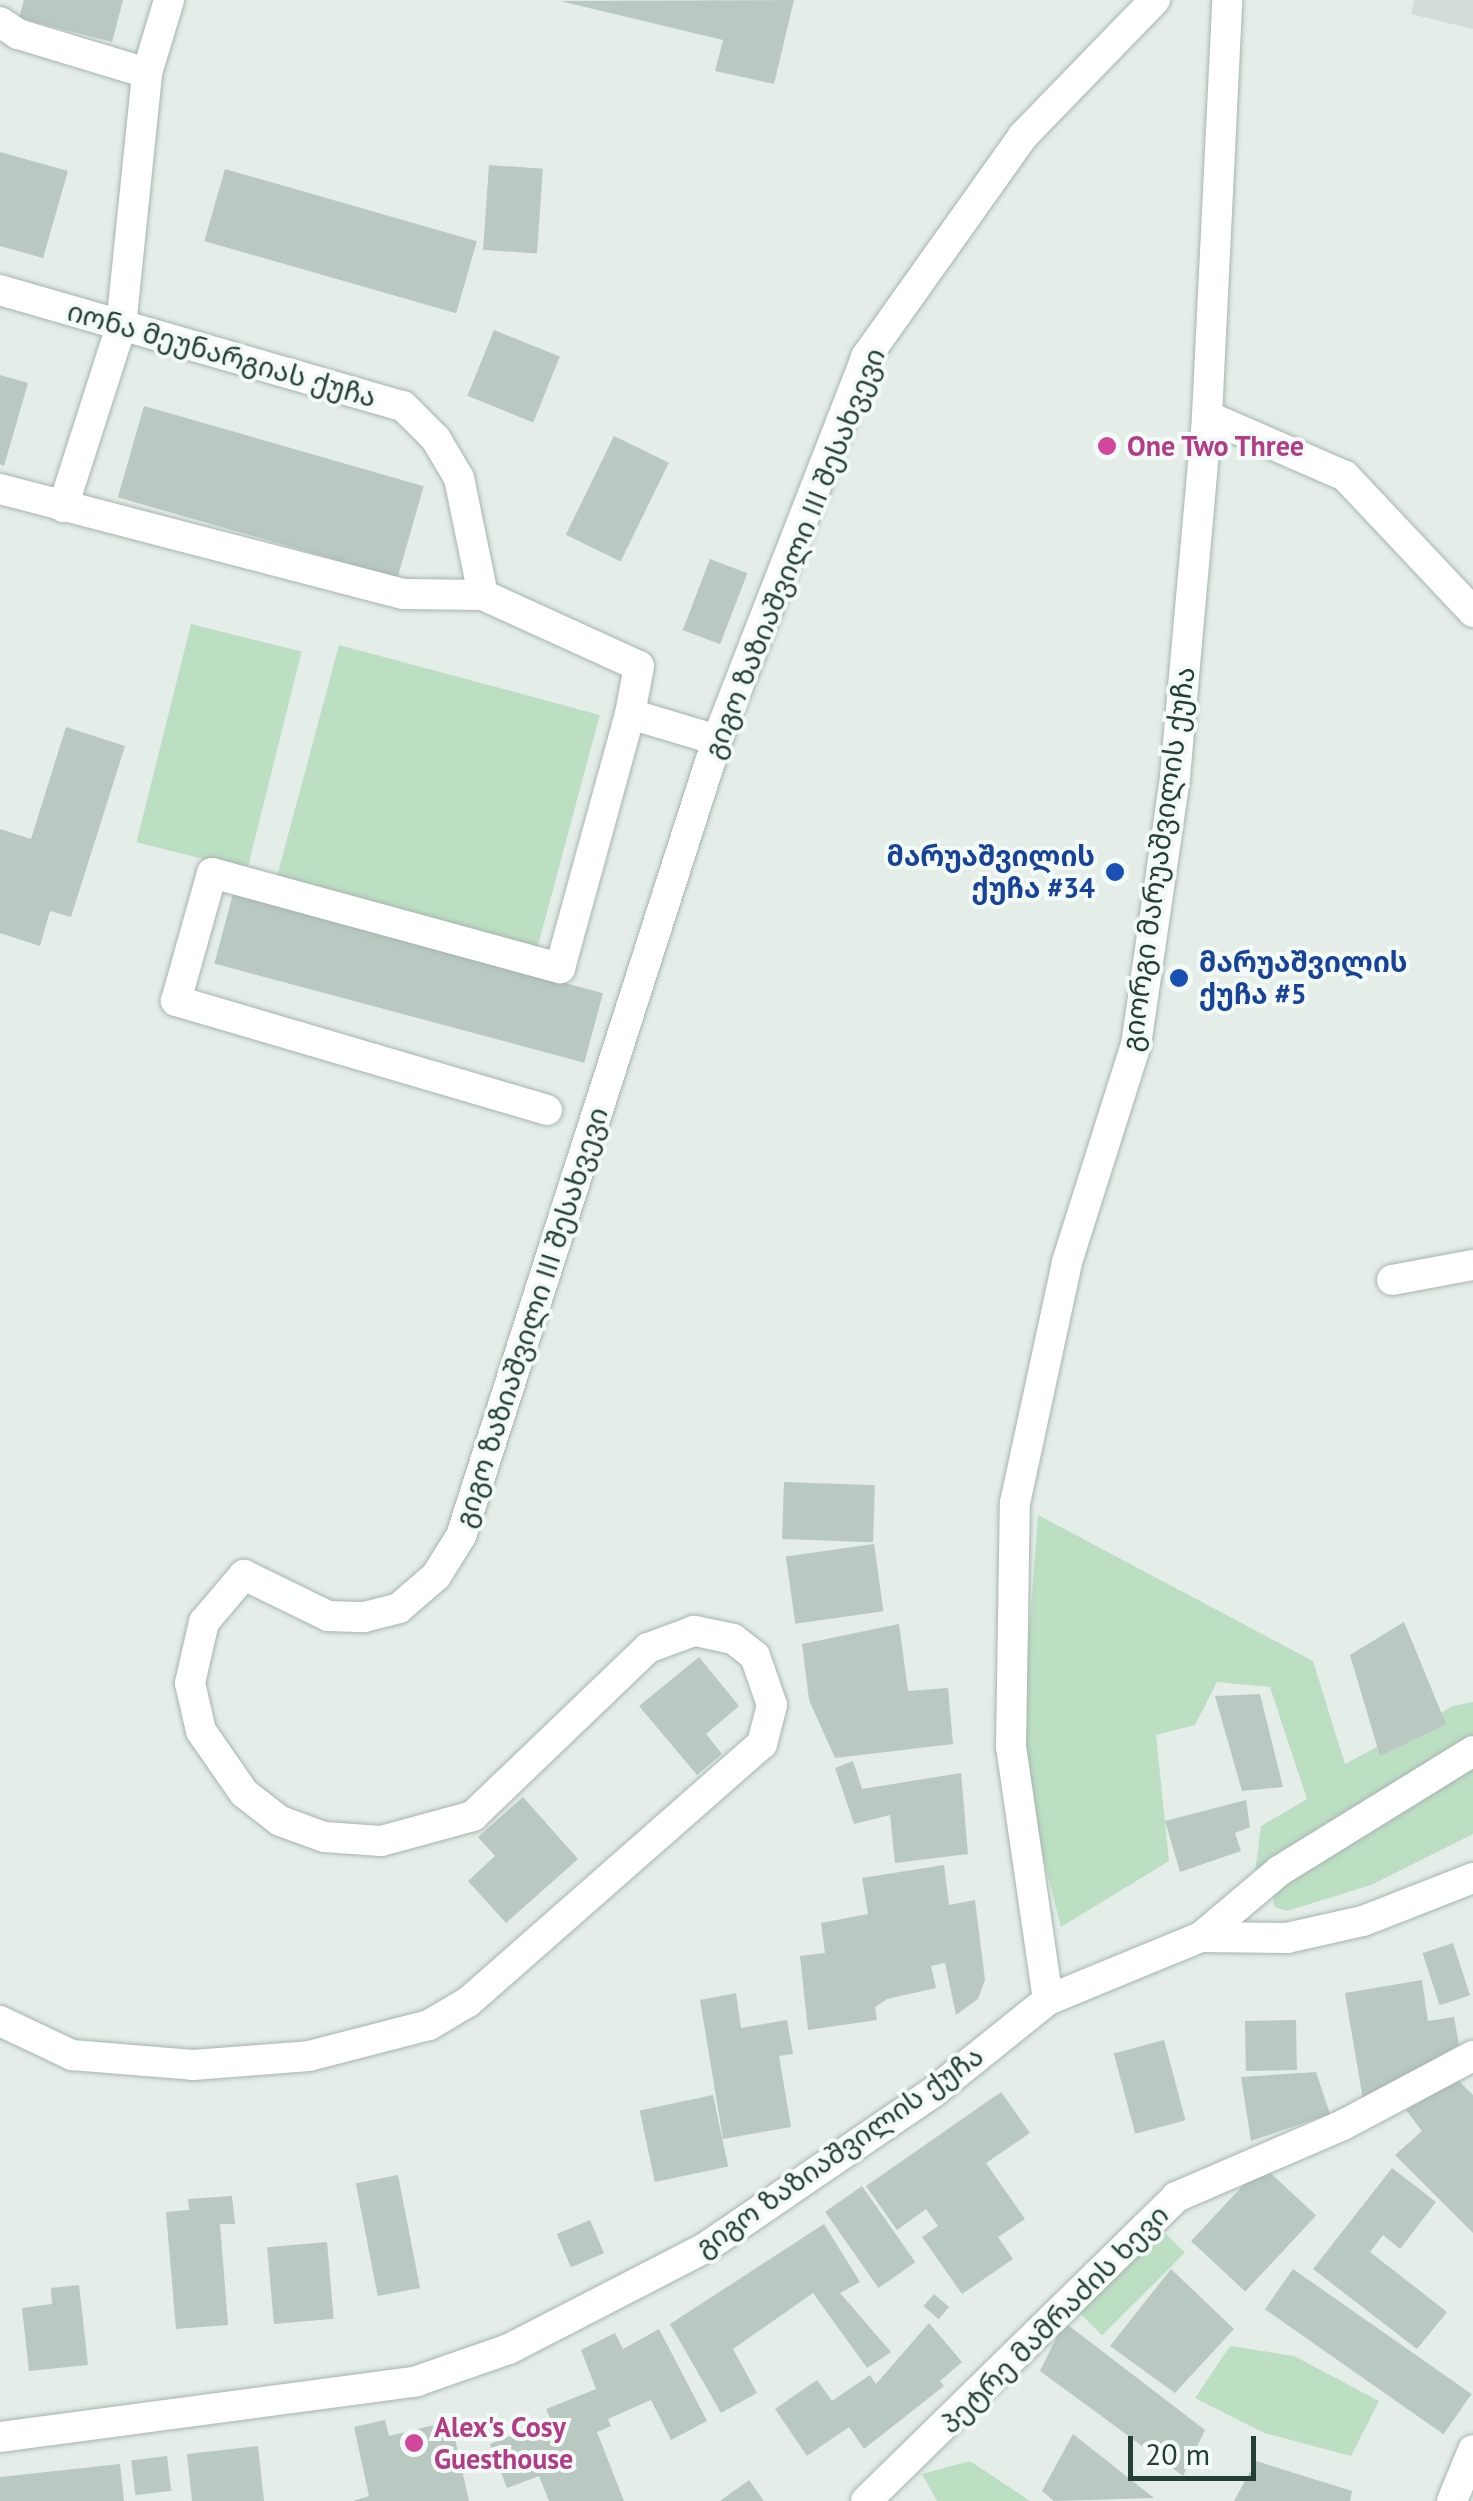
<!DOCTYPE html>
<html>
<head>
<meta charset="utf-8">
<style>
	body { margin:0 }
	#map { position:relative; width:1473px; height:2501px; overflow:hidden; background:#e4ede8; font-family:"PT Sans","Noto Sans Georgian",sans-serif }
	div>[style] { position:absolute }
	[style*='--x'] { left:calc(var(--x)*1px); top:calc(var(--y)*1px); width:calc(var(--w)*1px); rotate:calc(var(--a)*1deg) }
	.built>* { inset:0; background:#d2ddd7 }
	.green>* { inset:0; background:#bcdec3; transform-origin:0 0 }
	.building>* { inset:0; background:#b9c8c1; transform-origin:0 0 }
	.roads { filter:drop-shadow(0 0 2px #a6b5af) drop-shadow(0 0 2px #a6b5af) }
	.minor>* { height:30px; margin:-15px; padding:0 15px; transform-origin:15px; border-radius:15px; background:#fff }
	.dots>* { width:28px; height:28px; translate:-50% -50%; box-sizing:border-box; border:5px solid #f4faf7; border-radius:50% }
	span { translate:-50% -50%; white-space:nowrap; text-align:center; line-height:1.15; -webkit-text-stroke:8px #f4faf7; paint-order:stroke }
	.street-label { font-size:28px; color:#233f36 }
	.hotel-label { font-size:28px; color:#b23c85; font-weight:700 }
	.left { translate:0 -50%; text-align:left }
	.transit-label { font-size:28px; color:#164399; font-weight:700 }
	.right { translate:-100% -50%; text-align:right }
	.scale { position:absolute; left:1128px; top:2436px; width:128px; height:45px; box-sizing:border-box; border:5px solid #233f36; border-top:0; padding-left:12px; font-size:30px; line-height:35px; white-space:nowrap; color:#233f36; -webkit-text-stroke:8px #f4faf7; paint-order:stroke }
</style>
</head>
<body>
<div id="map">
	<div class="built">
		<i style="clip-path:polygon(1414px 0,1473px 0,1473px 29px,1411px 14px)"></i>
	</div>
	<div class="green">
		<i style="left:191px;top:624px;width:114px;height:225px;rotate:14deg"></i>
		<i style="left:339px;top:645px;width:270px;height:244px;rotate:15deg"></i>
		<i style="clip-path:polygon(1038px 1515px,1313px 1661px,1345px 1764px,1453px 1706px,1473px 1702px,1473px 1739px,1255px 1872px,1261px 1826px,1307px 1799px,1270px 1687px,1217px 1682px,1195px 1725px,1156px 1735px,1169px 1861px,1061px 1927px,1036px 1829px,1022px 1726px)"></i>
		<i style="clip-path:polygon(1473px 1768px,1473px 1834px,1371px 1885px,1287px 1911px,1274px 1907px,1273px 1888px)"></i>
		<i style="left:1158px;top:2226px;width:38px;height:117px;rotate:45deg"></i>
		<i style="clip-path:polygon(1230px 2346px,1294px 2356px,1379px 2401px,1351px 2456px,1264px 2433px,1195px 2398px)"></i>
		<i style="clip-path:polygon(970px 2461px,1030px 2501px,937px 2501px,922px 2474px)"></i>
	</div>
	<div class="building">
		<i style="clip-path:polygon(24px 0,123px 0,112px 42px,19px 18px)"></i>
		<i style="clip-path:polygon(794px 0,774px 84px,715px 71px,723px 40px,560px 1px)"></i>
		<i style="clip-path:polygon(0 152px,68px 171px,43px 258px,0 246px)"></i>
		<i style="left:489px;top:165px;width:54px;height:85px;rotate:4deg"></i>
		<i style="left:225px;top:169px;width:262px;height:75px;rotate:16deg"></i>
		<i style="left:494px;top:330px;width:71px;height:71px;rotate:22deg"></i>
		<i style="clip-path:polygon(0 375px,28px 383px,4px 466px,0 464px)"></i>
		<i style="left:144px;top:406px;width:291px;height:95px;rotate:16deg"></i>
		<i style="left:614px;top:436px;width:61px;height:110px;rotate:26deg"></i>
		<i style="left:710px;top:559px;width:40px;height:76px;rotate:21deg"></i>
		<i style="clip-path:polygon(66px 727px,125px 746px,71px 917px,50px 911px,40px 946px,0 933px,0 829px,31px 839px)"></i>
		<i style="left:233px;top:894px;width:383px;height:72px;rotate:15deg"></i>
		<i style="left:784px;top:1482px;width:91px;height:57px;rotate:2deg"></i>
		<i style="left:874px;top:1544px;width:68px;height:89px;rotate:82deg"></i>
		<i style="clip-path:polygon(1404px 1622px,1446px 1724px,1380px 1756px,1350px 1655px)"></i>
		<i style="clip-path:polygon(899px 1624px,908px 1691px,948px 1688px,953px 1744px,835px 1758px,809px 1700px,802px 1644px)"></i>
		<i style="clip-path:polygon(699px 1657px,739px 1706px,706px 1734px,722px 1754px,697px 1775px,639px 1706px)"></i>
		<i style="clip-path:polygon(1260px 1694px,1283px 1787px,1242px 1791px,1215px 1696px)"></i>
		<i style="clip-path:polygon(853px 1761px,862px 1789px,961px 1773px,968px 1854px,895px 1863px,890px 1815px,854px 1824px,835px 1768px)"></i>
		<i style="clip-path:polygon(523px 1797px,578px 1859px,506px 1923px,468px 1881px,495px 1856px,478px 1837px)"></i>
		<i style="clip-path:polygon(1246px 1800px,1250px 1827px,1235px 1833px,1241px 1851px,1180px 1872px,1165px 1821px)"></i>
		<i style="clip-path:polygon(944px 1865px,949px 1905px,975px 1900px,985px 1980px,978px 1999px,956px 2015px,945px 1963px,931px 1966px,936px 1988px,887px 1999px,875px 2007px,877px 2020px,808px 2030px,800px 1956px,825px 1953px,821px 1923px,868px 1914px,862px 1878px)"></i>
		<i style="left:1453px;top:1943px;width:55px;height:32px;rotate:72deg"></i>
		<i style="clip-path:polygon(1422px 1980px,1428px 2021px,1454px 2017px,1459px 2045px,1363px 2100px,1345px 1993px)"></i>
		<i style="clip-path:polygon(736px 1993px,741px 2028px,787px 2020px,793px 2054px,779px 2056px,791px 2127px,723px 2139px,700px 2000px)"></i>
		<i style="left:1296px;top:2020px;width:50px;height:51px;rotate:89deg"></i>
		<i style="left:1164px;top:2040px;width:83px;height:52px;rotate:75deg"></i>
		<i style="clip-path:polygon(1316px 2072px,1330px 2114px,1251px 2141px,1241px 2077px)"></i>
		<i style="clip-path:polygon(1458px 2080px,1473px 2095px,1473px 2233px,1395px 2155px,1422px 2131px,1406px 2110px)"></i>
		<i style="clip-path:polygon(1001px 2092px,1030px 2133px,986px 2163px,1025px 2219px,998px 2237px,1013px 2259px,962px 2294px,922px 2237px,938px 2226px,926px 2209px,897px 2230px,866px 2186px)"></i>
		<i style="left:713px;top:2095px;width:73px;height:75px;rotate:78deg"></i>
		<i style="left:1262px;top:2165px;width:74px;height:104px;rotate:43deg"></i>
		<i style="clip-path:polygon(1392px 2168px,1436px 2202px,1400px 2249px,1383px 2235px,1370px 2252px,1447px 2312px,1417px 2349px,1313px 2269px)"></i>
		<i style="left:398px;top:2175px;width:115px;height:43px;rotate:79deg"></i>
		<i style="left:862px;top:2186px;width:93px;height:45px;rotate:55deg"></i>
		<i style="clip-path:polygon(232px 2196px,235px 2224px,220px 2224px,228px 2325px,176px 2329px,166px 2212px,189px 2210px,188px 2199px)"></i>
		<i style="left:590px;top:2220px;width:36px;height:36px;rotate:67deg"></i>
		<i style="clip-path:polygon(824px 2224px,860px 2282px,840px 2293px,891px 2352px,867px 2368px,813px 2293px,733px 2349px,757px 2393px,721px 2413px,670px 2324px)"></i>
		<i style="left:327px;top:2242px;width:77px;height:60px;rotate:85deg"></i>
		<i style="clip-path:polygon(1171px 2269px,1234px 2329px,1175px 2393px,1110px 2346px)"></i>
		<i style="left:1293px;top:2269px;width:218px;height:49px;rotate:35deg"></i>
		<i style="clip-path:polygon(79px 2285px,88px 2365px,29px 2371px,22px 2308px,52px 2304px,51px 2288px)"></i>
		<i style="left:934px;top:2294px;width:20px;height:16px;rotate:41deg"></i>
		<i style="clip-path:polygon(1064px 2322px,1205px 2430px,1183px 2476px,1040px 2371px)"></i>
		<i style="clip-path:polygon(929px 2323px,962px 2362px,940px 2381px,944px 2386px,864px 2449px,849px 2427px,807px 2456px,775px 2409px,817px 2380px,832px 2401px,870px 2375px,876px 2384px)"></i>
		<i style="clip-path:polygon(659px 2329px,707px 2421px,671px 2440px,651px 2400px,608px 2419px,611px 2426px,597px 2432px,624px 2501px,549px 2501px,539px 2476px,507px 2488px,490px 2444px,551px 2420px,546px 2409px,596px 2389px,581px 2350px,615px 2333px,623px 2349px)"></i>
		<i style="clip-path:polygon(385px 2420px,389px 2436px,451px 2421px,469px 2501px,353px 2501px,369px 2496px,354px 2427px)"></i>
		<i style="clip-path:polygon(1073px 2434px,1154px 2498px,1054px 2501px,1042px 2491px)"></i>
		<i style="clip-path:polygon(258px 2446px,264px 2501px,192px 2501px,187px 2454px)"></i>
		<i style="left:167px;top:2456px;width:35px;height:36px;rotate:83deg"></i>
		<i style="clip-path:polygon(1256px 2461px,1352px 2491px,1350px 2501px,1234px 2501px)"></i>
		<i style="clip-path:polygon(120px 2464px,124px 2501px,0 2501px,0 2477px)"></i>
		<i style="clip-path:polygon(749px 2480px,764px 2501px,720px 2501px)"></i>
	</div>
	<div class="roads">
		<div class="minor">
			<i style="--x:0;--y:22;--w:22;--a:34"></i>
			<i style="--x:18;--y:34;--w:135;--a:16.8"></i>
			<i style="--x:0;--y:290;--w:419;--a:16.1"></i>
			<i style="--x:403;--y:406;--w:47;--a:45"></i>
			<i style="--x:436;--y:439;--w:45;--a:59.5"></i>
			<i style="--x:459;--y:478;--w:119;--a:78.4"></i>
			<i style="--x:483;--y:595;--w:171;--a:24.5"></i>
			<i style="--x:639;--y:666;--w:49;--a:100.6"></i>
			<i style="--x:630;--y:714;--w:91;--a:16.6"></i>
			<i style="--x:1207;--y:416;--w:150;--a:23.5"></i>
			<i style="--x:1345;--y:476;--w:187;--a:46.7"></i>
			<i style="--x:0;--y:489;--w:417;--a:14.6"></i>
			<i style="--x:404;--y:594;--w:79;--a:0.7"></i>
			<i style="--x:63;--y:507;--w:190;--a:-72.2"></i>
			<i style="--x:121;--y:326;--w:254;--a:-84.1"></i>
			<i style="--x:147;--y:73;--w:76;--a:-73.2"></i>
			<i style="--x:547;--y:1110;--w:387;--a:-163.6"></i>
			<i style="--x:176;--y:1001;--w:133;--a:-74.3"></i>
			<i style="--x:212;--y:873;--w:361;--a:15.3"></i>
			<i style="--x:560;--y:968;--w:263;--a:-74.6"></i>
			<i style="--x:1392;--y:1280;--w:82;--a:-10.5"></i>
			<i style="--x:1201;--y:1937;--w:86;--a:0.7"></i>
			<i style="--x:1287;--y:1938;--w:78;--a:-12.6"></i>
			<i style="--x:1363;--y:1921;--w:118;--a:-21.4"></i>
			<i style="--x:1048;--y:2000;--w:256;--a:-98.3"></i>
			<i style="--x:1011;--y:1747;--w:244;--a:-89.1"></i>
			<i style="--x:1015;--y:1503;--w:247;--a:-77.8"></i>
			<i style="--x:1067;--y:1262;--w:228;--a:-72.4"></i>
			<i style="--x:1136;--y:1045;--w:271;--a:-81.7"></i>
			<i style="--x:1175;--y:777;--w:362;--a:-84.9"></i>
			<i style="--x:1207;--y:416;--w:416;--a:-87.2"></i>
			<i style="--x:0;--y:2021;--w:80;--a:25.3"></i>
			<i style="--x:72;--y:2055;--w:121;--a:4.7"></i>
			<i style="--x:193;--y:2065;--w:116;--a:-4.4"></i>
			<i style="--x:309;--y:2056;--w:124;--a:-14.5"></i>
			<i style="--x:429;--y:2025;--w:45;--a:-30.5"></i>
			<i style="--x:468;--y:2002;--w:391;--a:-41.3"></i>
			<i style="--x:762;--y:1744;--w:40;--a:-75.6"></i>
			<i style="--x:772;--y:1705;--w:52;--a:-109.1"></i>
			<i style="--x:755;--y:1656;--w:28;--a:-142"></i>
			<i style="--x:733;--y:1639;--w:40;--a:-168"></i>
			<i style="--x:694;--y:1631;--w:49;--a:159.7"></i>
			<i style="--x:648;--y:1648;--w:243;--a:136.2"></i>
			<i style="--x:473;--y:1816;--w:95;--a:164.8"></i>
			<i style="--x:381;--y:1841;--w:57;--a:-176"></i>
			<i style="--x:324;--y:1837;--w:47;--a:-160"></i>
			<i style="--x:280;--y:1821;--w:46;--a:-142.1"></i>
			<i style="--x:244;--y:1793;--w:75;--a:-124.7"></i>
			<i style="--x:201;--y:1731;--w:49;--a:-102.9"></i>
			<i style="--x:190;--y:1683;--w:63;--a:-77.1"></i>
			<i style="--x:204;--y:1622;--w:62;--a:-49.6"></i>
			<i style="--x:244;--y:1575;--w:93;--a:26"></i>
			<i style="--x:328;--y:1616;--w:36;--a:2"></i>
			<i style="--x:364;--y:1617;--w:36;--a:-14"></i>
			<i style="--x:399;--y:1608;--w:49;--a:-40.9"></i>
			<i style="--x:436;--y:1576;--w:47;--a:-58"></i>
			<i style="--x:461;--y:1536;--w:836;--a:-72.17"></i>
			<i style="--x:717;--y:740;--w:411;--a:-68.7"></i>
			<i style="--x:866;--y:357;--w:271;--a:-54.6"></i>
			<i style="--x:1023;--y:136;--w:190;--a:-45.9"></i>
			<i style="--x:0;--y:2437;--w:421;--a:-7.6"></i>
			<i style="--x:417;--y:2381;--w:97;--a:-19.2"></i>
			<i style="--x:509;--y:2349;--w:220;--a:-27.3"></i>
			<i style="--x:705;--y:2248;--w:273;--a:-34.3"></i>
			<i style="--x:931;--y:2094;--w:150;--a:-38.8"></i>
			<i style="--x:1048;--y:2000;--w:165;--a:-22.4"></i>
			<i style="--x:1201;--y:1937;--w:102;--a:-40.2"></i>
			<i style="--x:1279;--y:1871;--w:228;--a:-31.7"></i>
			<i style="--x:866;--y:2501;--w:434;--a:-44.4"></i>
			<i style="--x:1176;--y:2197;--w:182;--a:-23.3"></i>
			<i style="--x:1343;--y:2125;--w:147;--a:-28"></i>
			<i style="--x:1452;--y:2501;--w:55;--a:-67.6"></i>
		</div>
	</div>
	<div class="dots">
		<i style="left:1107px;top:446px;background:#d1479c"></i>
		<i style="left:1115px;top:872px;background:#1a4fb4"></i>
		<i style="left:1179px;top:978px;background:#1a4fb4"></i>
		<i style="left:414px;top:2443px;background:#d1479c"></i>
	</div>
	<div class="street-label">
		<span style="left:222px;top:354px;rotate:16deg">იონა მეუნარგიას ქუჩა</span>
		<span style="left:794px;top:553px;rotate:-68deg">გიგო ზაზიაშვილი III შესახვევი</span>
		<span style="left:1158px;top:859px;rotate:-82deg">გიორგი მარუაშვილის ქუჩა</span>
		<span style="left:531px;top:1317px;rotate:-72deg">გიგო ზაზიაშვილი III შესახვევი</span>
		<span style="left:839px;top:2151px;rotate:-35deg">გიგო ზაზიაშვილის ქუჩა</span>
		<span style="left:1054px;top:2319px;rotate:-45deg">პეტრე მამრაძის ხევი</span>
	</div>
	<div class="hotel-label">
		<span class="left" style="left:1127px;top:446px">One Two Three</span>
		<span class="left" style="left:434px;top:2443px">Alex's Cosy<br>Guesthouse</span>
	</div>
	<div class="transit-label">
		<span class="right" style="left:1095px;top:872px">მარუაშვილის<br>ქუჩა #34</span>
		<span class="left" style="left:1199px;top:978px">მარუაშვილის<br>ქუჩა #5</span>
	</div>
	<div class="scale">20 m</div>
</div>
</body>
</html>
